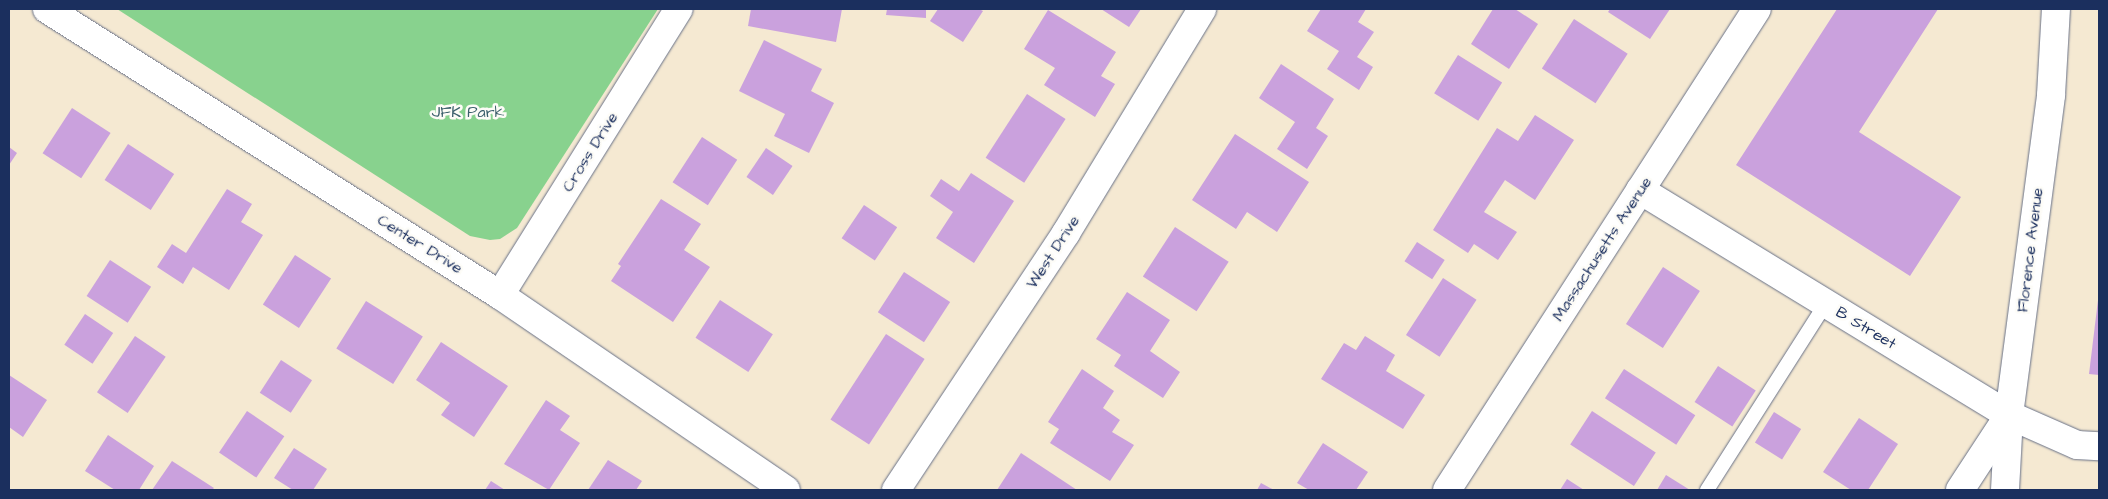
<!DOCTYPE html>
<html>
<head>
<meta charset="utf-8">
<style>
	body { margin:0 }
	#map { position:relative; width:2108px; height:499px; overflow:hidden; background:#f5e9d2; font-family:"Architects Daughter",sans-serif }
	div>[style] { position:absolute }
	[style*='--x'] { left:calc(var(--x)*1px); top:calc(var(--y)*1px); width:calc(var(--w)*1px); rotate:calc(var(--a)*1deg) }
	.green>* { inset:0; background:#88d28e }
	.building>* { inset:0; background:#caa1dd; transform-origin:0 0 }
	.roads { filter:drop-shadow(0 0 1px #677087) drop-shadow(0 0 1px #677087) }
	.service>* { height:14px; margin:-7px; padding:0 7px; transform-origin:7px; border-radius:7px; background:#fff }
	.minor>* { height:28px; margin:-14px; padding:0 14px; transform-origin:14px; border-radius:14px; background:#fff }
	.tertiary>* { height:28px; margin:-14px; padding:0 14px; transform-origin:14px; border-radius:14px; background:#fff }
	span { translate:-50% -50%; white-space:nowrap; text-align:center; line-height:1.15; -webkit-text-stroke:5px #fdfcf7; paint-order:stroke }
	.park-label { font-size:16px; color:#3c606c }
	.street-label { font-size:16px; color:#1b2f5e }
	.frame { position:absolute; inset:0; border:10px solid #1b2f5e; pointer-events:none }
</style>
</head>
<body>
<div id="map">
	<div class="green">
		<i style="clip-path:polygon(117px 9px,658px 9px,517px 228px,500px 239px,490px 240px,470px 236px)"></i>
	</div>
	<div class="building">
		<i style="clip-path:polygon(751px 9px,842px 9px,836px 42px,748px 26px)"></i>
		<i style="clip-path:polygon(887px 9px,926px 9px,926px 18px,886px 15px)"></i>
		<i style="clip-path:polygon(938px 9px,979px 9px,983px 11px,963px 42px,930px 21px)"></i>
		<i style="clip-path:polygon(1101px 9px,1141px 9px,1129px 27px)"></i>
		<i style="clip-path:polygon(1321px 9px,1366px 9px,1358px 22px,1374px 32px,1357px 57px,1373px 67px,1359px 90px,1327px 69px,1339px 51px,1307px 31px)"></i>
		<i style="clip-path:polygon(1493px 9px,1515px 9px,1538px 24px,1509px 69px,1471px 44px)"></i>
		<i style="clip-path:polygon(1610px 9px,1670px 9px,1650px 39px,1608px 12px)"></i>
		<i style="clip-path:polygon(1837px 9px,1938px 9px,1859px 132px,1961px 197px,1910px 276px,1736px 165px)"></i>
		<i style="clip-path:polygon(1048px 10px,1116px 52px,1101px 76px,1115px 84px,1095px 117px,1044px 85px,1055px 68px,1024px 49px)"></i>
		<i style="left:1574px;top:19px;width:64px;height:59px;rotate:33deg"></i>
		<i style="clip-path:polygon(764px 40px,822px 69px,811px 91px,834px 103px,809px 153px,774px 136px,785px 114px,739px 91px)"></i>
		<i style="left:1458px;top:55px;width:52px;height:45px;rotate:32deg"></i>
		<i style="clip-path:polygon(1281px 64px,1334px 99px,1316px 128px,1328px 136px,1307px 169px,1277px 149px,1295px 122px,1259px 98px)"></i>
		<i style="left:1027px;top:94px;width:46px;height:76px;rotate:33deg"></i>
		<i style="left:72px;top:108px;width:46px;height:54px;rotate:33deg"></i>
		<i style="clip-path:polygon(1535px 115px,1574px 140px,1535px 200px,1505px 180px,1484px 212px,1517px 232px,1498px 260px,1474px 244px,1468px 253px,1433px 230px,1497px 128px,1518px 141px)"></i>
		<i style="clip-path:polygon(1235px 134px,1309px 182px,1277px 232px,1247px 212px,1236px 229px,1192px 200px)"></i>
		<i style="left:702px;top:137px;width:42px;height:54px;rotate:33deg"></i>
		<i style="left:128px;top:144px;width:55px;height:43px;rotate:33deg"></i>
		<i style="clip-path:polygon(9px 147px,17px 153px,9px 165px)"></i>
		<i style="left:766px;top:148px;width:32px;height:35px;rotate:34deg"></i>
		<i style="clip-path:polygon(971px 173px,1014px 201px,974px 263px,936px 238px,953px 212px,930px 196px,941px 179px,959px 191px)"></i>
		<i style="clip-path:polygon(227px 189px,252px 204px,241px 222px,263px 235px,229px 290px,193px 267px,183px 284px,157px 267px,172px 244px,186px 253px)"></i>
		<i style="clip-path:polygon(661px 199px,701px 224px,684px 250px,710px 267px,673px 322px,611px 281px,621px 266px,618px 264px)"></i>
		<i style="left:864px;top:205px;width:40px;height:40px;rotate:34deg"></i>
		<i style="left:1175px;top:227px;width:64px;height:59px;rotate:33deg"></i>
		<i style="left:1417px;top:242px;width:33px;height:23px;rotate:33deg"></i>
		<i style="left:295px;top:255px;width:43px;height:59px;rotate:33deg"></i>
		<i style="left:110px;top:260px;width:49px;height:43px;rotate:33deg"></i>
		<i style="left:1663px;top:267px;width:44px;height:68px;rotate:33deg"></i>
		<i style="left:904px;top:272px;width:55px;height:48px;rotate:33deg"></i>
		<i style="left:1443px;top:278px;width:40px;height:68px;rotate:33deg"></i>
		<i style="clip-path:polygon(1127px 292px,1170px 320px,1150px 351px,1180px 372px,1163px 398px,1114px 366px,1121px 355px,1096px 339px)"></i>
		<i style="left:720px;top:300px;width:63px;height:45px;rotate:33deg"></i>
		<i style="clip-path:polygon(2098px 300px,2099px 300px,2099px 375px,2089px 374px)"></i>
		<i style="left:366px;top:301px;width:67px;height:56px;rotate:32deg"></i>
		<i style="left:85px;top:314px;width:34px;height:37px;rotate:34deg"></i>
		<i style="left:886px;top:334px;width:46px;height:102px;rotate:33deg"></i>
		<i style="left:135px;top:336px;width:37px;height:68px;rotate:34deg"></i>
		<i style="clip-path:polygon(1365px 336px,1395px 355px,1386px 371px,1425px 395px,1403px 429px,1321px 379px,1344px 343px,1356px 350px)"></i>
		<i style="clip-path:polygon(441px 342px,508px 386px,474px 437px,441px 415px,450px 403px,416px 380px)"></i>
		<i style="left:281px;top:360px;width:37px;height:39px;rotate:33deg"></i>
		<i style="left:1718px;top:366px;width:45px;height:43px;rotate:33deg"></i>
		<i style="clip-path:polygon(1082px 369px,1114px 391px,1103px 408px,1120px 420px,1112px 432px,1134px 445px,1110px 481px,1050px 443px,1059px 429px,1048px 422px)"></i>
		<i style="left:1624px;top:369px;width:85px;height:35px;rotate:33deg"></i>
		<i style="clip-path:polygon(9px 375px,47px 400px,23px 437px,9px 427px)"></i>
		<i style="clip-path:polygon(546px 400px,570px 416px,560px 430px,580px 443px,549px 490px,504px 464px)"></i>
		<i style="left:247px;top:411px;width:45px;height:50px;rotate:34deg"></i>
		<i style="left:1592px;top:411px;width:76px;height:40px;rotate:33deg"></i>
		<i style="left:1774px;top:412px;width:32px;height:36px;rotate:32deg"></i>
		<i style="clip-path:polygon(1859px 418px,1898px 444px,1868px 490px,1851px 490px,1823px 472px)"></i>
		<i style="clip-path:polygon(108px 435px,154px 466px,139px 490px,115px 490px,85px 471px)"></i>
		<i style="clip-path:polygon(1323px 443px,1368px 472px,1356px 490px,1309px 490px,1297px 483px)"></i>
		<i style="clip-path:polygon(294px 448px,327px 469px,313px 490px,293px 490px,274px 478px)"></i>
		<i style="clip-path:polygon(1021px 453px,1077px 490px,997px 490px)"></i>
		<i style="clip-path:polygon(608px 460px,642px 481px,636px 490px,588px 490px)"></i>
		<i style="clip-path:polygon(172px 461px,214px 488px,212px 490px,152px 490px)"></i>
		<i style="clip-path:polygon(1666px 475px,1690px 490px,1657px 490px)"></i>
		<i style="clip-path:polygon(1567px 479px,1584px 490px,1560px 490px)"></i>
		<i style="clip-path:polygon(491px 481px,505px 490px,485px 490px)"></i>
		<i style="clip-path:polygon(1261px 483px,1274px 490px,1257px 490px)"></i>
	</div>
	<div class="roads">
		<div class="service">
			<i style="--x:1707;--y:490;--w:222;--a:-57.5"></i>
		</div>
		<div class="minor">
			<i style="--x:47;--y:9;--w:536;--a:32.27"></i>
			<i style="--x:500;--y:295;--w:346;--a:34.3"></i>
			<i style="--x:1640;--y:190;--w:432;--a:31.4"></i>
			<i style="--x:2009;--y:415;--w:74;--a:23.8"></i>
			<i style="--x:2077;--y:445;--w:22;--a:3"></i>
			<i style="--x:500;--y:295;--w:337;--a:-58"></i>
			<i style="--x:896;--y:490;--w:308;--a:-56.5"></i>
			<i style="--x:1066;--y:233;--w:262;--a:-58.7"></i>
			<i style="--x:1447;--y:490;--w:572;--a:-57.2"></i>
			<i style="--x:1960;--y:490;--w:90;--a:-56.8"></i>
		</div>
		<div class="tertiary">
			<i style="--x:2005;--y:490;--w:75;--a:-86.9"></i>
			<i style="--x:2009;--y:415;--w:323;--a:-82.5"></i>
			<i style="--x:2051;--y:95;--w:86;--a:-86.7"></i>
		</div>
	</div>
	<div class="park-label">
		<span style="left:468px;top:112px">JFK Park</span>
	</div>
	<div class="street-label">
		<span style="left:590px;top:152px;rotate:-58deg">Cross Drive</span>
		<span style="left:420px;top:244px;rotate:32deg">Center Drive</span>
		<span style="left:1602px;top:249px;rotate:-57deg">Massachusetts Avenue</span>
		<span style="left:2030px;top:250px;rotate:-83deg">Florence Avenue</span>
		<span style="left:1053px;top:252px;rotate:-57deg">West Drive</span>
		<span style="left:1866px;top:328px;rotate:31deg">B Street</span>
	</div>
	<div class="frame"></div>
</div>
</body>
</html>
